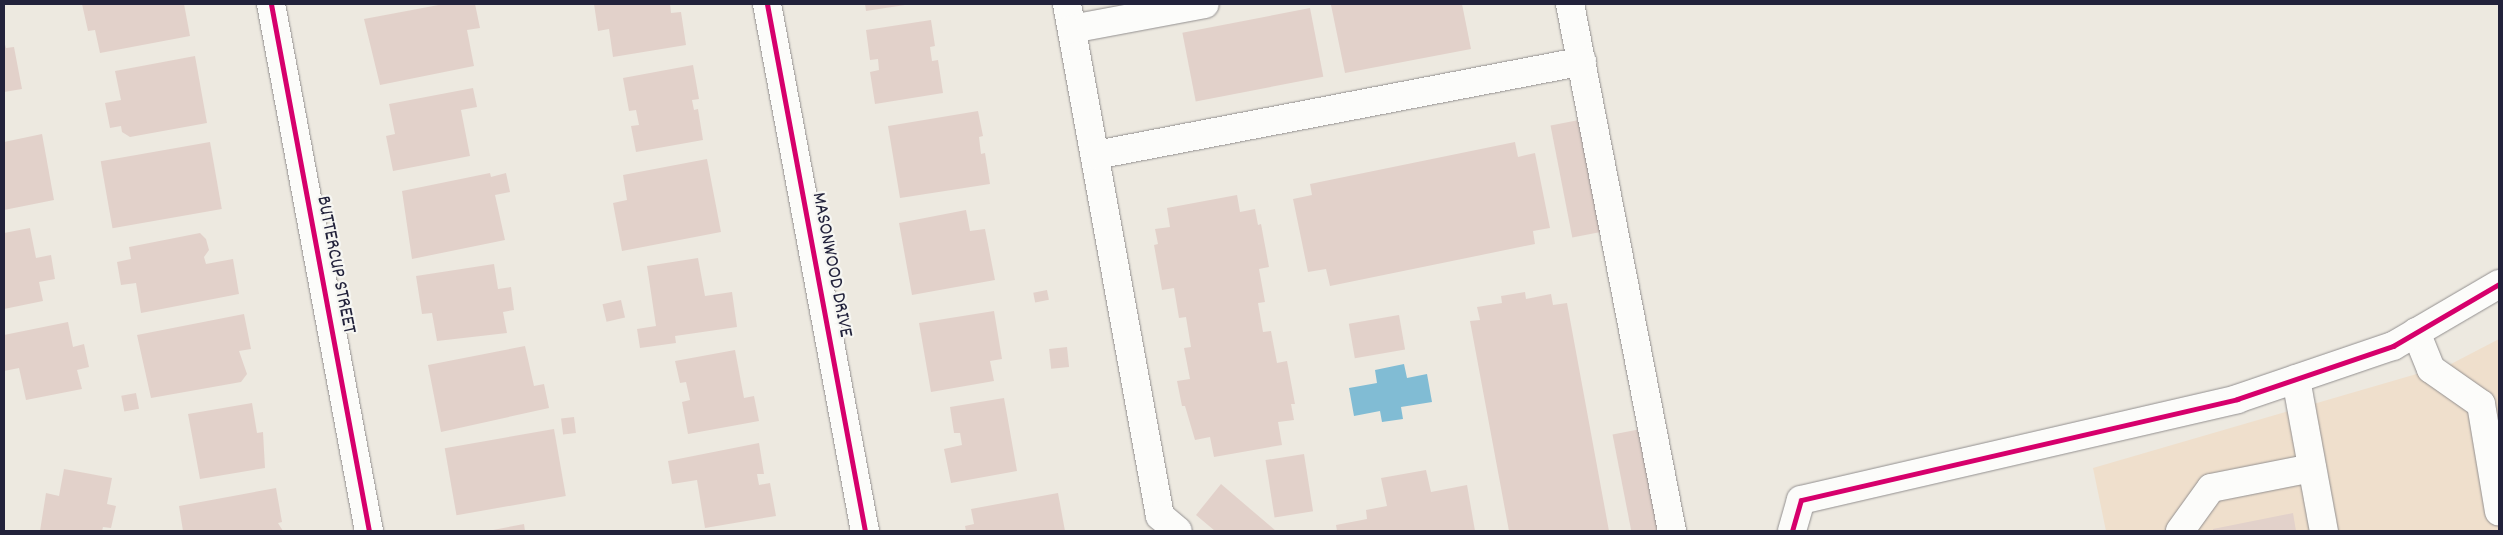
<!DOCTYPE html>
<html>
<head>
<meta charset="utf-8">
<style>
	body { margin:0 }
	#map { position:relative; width:2503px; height:535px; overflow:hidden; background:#ede9e0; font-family:Dekko,sans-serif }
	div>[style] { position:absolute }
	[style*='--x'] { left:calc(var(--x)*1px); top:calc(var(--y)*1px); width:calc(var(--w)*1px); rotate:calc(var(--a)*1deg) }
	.built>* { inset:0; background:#efdfcc }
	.water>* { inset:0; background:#81bcd4 }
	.building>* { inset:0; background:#e2d1ca; transform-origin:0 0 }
	.roads { filter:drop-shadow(0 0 1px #928f8f) drop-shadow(0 0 1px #928f8f) }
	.minor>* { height:28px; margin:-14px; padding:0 14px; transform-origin:14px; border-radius:14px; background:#fcfcfa }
	.cycleway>* { height:5px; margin:-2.5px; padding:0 2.5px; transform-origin:2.5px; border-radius:2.5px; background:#d6006c }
	span { translate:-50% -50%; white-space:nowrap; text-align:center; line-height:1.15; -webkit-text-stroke:4.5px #f6f6f2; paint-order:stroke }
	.street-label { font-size:20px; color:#22223b }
	.frame { position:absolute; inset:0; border:5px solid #22223b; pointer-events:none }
</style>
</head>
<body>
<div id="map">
	<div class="built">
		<i style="clip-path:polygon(2499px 339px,2499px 531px,2106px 531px,2093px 468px,2451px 364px)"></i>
	</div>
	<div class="water">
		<i style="clip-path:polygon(1404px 364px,1407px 378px,1427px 374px,1432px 402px,1401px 407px,1403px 419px,1382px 422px,1380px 411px,1354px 416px,1349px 388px,1377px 383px,1375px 370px)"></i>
	</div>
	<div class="building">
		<i style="clip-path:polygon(82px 4px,184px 4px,190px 36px,100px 53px,95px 30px,88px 31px)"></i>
		<i style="clip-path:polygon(444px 4px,475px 4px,480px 28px,467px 30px,474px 66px,380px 85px,364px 19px)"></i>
		<i style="clip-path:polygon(594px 4px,670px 4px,671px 13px,681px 12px,686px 45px,613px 57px,609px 29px,598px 31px)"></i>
		<i style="clip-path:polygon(865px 4px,904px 4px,905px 5px,866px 11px)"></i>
		<i style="clip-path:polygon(1462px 4px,1471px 49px,1345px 73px,1331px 5px)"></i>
		<i style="left:1310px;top:8px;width:70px;height:130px;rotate:79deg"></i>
		<i style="clip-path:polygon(931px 20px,935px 46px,930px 47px,932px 61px,938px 60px,943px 93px,875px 104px,870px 72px,879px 70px,878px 59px,870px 60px,866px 30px)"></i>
		<i style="clip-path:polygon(4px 41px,6px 48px,14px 47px,22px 89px,4px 92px)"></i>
		<i style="clip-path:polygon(195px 56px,207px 123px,130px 137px,122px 132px,121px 126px,110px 128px,105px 103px,121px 100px,115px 71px)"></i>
		<i style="clip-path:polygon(693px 65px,699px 99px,692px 100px,694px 110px,698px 109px,703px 140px,636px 152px,631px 126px,639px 125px,636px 110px,629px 111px,623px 78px)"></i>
		<i style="clip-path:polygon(473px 88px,477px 107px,461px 110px,470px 156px,393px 171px,386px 136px,395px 134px,389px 104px)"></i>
		<i style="clip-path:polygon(978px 111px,983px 136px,979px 137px,981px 154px,985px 153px,990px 184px,900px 198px,888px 126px)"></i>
		<i style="left:1579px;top:120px;width:114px;height:29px;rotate:79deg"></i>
		<i style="clip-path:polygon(42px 134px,54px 200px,4px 210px,4px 142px)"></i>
		<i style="left:210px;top:142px;width:68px;height:111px;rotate:80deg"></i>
		<i style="clip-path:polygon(1515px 142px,1518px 157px,1535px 153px,1550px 228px,1533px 231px,1535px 244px,1330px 286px,1326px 269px,1308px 272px,1293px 199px,1312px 195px,1310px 184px)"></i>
		<i style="clip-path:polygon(707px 159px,721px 232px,622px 251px,613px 203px,627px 200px,623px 175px)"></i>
		<i style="clip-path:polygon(490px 173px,491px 177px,506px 173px,510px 192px,495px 195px,505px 240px,412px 259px,402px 191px)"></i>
		<i style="clip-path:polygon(1237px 195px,1240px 212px,1255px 209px,1258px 225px,1261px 224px,1269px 267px,1259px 269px,1265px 302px,1258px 303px,1263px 332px,1271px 331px,1277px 363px,1287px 361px,1295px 404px,1291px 404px,1294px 420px,1278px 422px,1282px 445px,1214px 457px,1210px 437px,1195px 440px,1185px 406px,1182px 406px,1177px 381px,1190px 379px,1184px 348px,1191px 347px,1186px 317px,1179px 318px,1174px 288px,1162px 290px,1154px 245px,1158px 244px,1155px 229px,1170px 227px,1167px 208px)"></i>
		<i style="clip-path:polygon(966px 210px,970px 231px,985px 229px,995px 280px,912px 295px,899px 223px)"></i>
		<i style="clip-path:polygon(30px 228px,36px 258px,51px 255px,55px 279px,39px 282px,43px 301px,4px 309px,4px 233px)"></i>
		<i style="clip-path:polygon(200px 233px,206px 239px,209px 250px,204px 257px,206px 264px,233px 259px,239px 294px,141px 313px,136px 283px,121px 285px,117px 262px,131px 259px,129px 247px)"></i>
		<i style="clip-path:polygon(698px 258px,705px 296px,732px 292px,737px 327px,675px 336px,676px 343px,640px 348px,637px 329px,656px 326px,647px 266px)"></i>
		<i style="clip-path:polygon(494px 264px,498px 289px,511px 287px,514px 310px,503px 312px,507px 333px,437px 341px,432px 313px,422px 314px,416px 276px)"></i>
		<i style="left:1047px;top:290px;width:10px;height:14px;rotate:79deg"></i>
		<i style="clip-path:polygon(1525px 292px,1526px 299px,1551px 294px,1553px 305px,1567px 303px,1609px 531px,1509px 531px,1470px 321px,1480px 320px,1477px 307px,1502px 303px,1501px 296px)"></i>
		<i style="left:621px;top:300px;width:18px;height:19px;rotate:77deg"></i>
		<i style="clip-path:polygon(994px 311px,1002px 359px,990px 361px,994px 381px,931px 392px,919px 323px)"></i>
		<i style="clip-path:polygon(244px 314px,251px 349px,239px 351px,247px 374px,241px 382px,151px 398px,137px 335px)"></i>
		<i style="left:1399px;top:315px;width:35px;height:51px;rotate:80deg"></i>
		<i style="clip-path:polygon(68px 322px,73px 347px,84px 344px,89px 367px,77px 370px,82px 389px,26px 400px,19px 368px,4px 371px,4px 335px)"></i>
		<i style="clip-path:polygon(525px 346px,534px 386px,544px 384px,549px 408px,441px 432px,428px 365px)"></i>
		<i style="left:1067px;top:347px;width:20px;height:18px;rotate:84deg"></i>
		<i style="clip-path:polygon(735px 350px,744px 398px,754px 396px,759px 421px,688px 434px,682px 402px,690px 400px,686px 382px,680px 383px,675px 361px)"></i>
		<i style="left:136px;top:393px;width:16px;height:15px;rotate:79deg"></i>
		<i style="clip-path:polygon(1004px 398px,1017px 471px,951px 483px,944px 449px,962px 445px,960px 433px,954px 433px,950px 407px)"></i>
		<i style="clip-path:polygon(252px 403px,257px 433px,263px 432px,265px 468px,200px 479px,188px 414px)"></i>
		<i style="left:574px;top:417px;width:16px;height:13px;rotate:83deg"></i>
		<i style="left:554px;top:429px;width:68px;height:111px;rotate:80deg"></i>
		<i style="left:1641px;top:429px;width:104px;height:29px;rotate:79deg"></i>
		<i style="clip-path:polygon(759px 443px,764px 474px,757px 474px,759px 485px,770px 483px,776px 516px,705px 528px,697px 480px,672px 484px,668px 461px)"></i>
		<i style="left:1304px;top:454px;width:58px;height:39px;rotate:81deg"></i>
		<i style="clip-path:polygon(64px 469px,112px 478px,107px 504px,116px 506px,111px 528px,103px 527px,102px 531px,40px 531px,46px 493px,59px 496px)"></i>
		<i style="clip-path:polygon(1426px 470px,1431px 492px,1467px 485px,1475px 531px,1337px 531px,1336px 525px,1367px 519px,1366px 510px,1387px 506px,1381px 478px)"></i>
		<i style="clip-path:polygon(1221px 484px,1276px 531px,1215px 531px,1196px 515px)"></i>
		<i style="clip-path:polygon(276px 488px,282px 522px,278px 523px,283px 531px,183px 531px,179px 506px)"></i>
		<i style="clip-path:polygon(1058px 493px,1065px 531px,966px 531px,965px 526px,974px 524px,971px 509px)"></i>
		<i style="clip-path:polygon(2293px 513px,2296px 531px,2213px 531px,2213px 529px)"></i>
		<i style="clip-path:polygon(524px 524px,525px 531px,494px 531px,493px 530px)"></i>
	</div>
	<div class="roads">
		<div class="minor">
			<i style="--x:271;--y:4;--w:536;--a:79.47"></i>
			<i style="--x:767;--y:4;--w:536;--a:79.47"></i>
			<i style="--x:1067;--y:4;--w:520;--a:79.71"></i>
			<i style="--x:1160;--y:516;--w:23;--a:40"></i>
			<i style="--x:1570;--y:4;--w:537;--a:79.05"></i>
			<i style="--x:1072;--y:29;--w:135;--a:-10.6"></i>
			<i style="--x:1096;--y:155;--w:495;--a:-10.9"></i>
			<i style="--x:2416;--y:332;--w:40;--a:68"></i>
			<i style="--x:2431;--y:369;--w:61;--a:35"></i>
			<i style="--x:2481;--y:404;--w:109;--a:80.5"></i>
			<i style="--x:2296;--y:379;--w:155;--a:79.6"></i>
			<i style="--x:1792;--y:531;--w:32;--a:-74"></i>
			<i style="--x:1801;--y:500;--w:448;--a:-13"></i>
			<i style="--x:2237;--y:399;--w:165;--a:-18.8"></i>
			<i style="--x:2393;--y:346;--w:123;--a:-30.3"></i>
			<i style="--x:2180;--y:531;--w:53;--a:-54.2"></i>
			<i style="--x:2211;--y:488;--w:103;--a:-11.2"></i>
		</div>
	</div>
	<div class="cycleway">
		<i style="--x:271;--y:4;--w:536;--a:79.47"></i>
		<i style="--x:767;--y:4;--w:536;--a:79.47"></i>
		<i style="--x:1792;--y:531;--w:32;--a:-74"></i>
		<i style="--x:1801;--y:500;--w:448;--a:-13"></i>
		<i style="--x:2237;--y:399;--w:165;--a:-18.8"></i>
		<i style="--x:2393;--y:346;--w:123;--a:-30.3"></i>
	</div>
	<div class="street-label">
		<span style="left:335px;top:265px;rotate:79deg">BUTTERCUP STREET</span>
		<span style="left:831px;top:265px;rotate:79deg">MASONWOOD DRIVE</span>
	</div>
	<div class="frame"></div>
</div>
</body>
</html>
